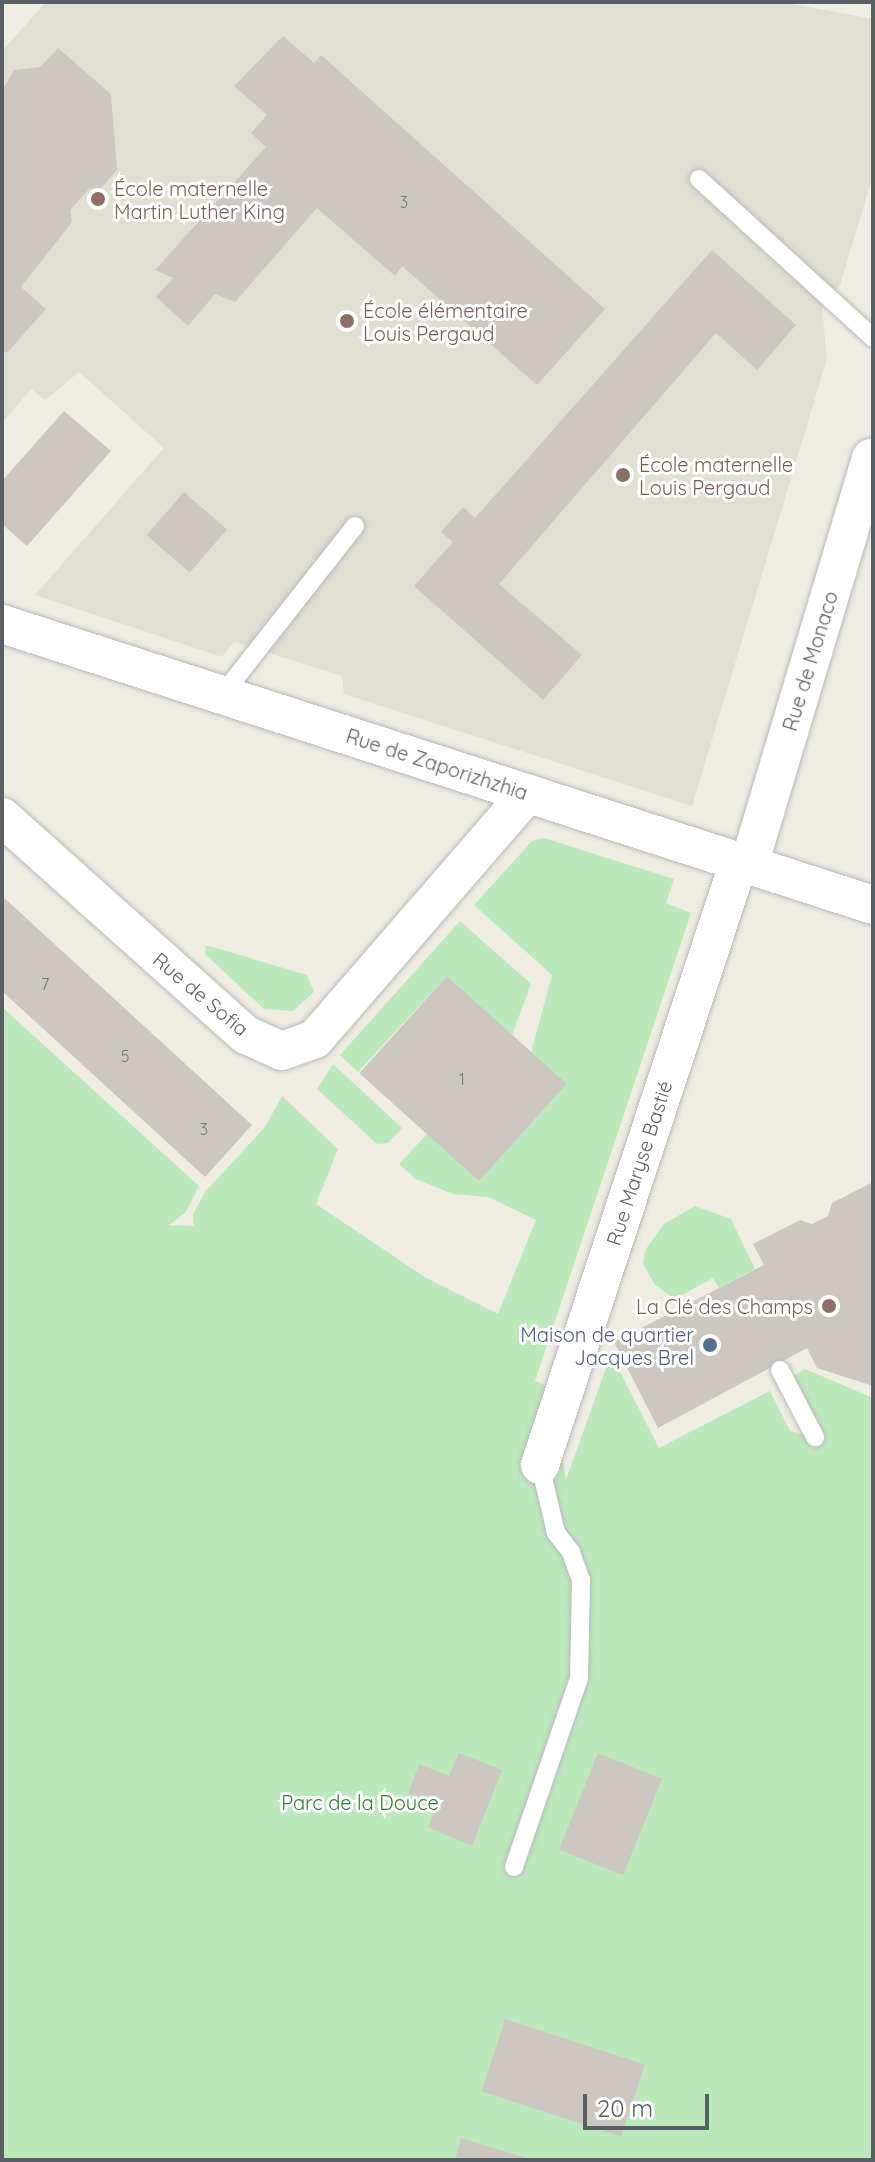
<!DOCTYPE html>
<html>
<head>
<meta charset="utf-8">
<style>
	body { margin:0 }
	#map { position:relative; width:875px; height:2162px; overflow:hidden; background:#efece2; font-family:Quicksand,sans-serif }
	div>[style] { position:absolute }
	[style*='--x'] { left:calc(var(--x)*1px); top:calc(var(--y)*1px); width:calc(var(--w)*1px); rotate:calc(var(--a)*1deg) }
	.education>* { inset:0; background:#e1ded2 }
	.green>* { inset:0; background:#bce9bb }
	.building>* { inset:0; background:#ccc8c1; transform-origin:0 0 }
	.roads { filter:drop-shadow(0 0 2px #b7bac0) drop-shadow(0 0 2px #b7bac0) }
	.service>* { height:18px; margin:-9px; padding:0 9px; transform-origin:9px; border-radius:9px; background:#fff }
	.minor>* { height:38px; margin:-19px; padding:0 19px; transform-origin:19px; border-radius:19px; background:#fff }
	.dots>* { width:22px; height:22px; translate:-50% -50%; box-sizing:border-box; border:4px solid #fff; border-radius:50% }
	span { translate:-50% -50%; white-space:nowrap; text-align:center; line-height:1.15; -webkit-text-stroke:6px #fff; paint-order:stroke }
	.number-label { font-size:16px; color:#76797b }
	.number-label span { -webkit-text-stroke-width:0 }
	.education-label { font-size:20px; color:#785e54 }
	.left { translate:0 -50%; text-align:left }
	.right { translate:-100% -50%; text-align:right }
	.street-label { font-size:20px; color:#5a5f64 }
	.service-label { font-size:20px; color:#4e5e75 }
	.park-label { font-size:20px; color:#2b822e }
	.frame { position:absolute; inset:0; border:4px solid #5a5f64; pointer-events:none }
	.scale { position:absolute; left:583px; top:2094px; width:126px; height:36px; box-sizing:border-box; border:4px solid #5a5f64; border-top:0; padding-left:10px; font-size:24px; line-height:28px; white-space:nowrap; color:#5a5f64; -webkit-text-stroke:6px #fff; paint-order:stroke }
</style>
</head>
<body>
<div id="map">
	<div class="education">
		<i style="clip-path:polygon(46px 2px,781px 2px,873px 19px,873px 175px,840px 285px,822px 308px,827px 359px,692px 806px,344px 694px,342px 676px,234px 642px,222px 657px,35px 595px,164px 448px,79px 372px,45px 400px,31px 389px,2px 423px,2px 51px)"></i>
	</div>
	<div class="green">
		<i style="clip-path:polygon(544px 838px,674px 879px,666px 903px,691px 913px,535px 1381px,551px 1388px,566px 1480px,611px 1354px,659px 1448px,770px 1391px,790px 1431px,821px 1439px,790px 1378px,805px 1369px,873px 1398px,873px 2160px,2px 2160px,2px 1007px,199px 1186px,186px 1212px,169px 1225px,194px 1226px,193px 1214px,205px 1192px,265px 1127px,282px 1096px,338px 1149px,316px 1204px,426px 1278px,498px 1314px,536px 1220px,488px 1197px,453px 1194px,416px 1179px,399px 1164px,426px 1135px,566px 1085px,531px 1053px,552px 975px,474px 905px,532px 841px)"></i>
		<i style="clip-path:polygon(460px 921px,531px 984px,512px 1035px,447px 976px,358px 1072px,340px 1055px)"></i>
		<i style="clip-path:polygon(206px 945px,307px 975px,314px 992px,293px 1011px,264px 1009px,205px 954px)"></i>
		<i style="clip-path:polygon(333px 1064px,402px 1128px,388px 1143px,377px 1144px,317px 1089px)"></i>
		<i style="clip-path:polygon(695px 1206px,731px 1219px,755px 1269px,719px 1288px,713px 1278px,675px 1299px,654px 1284px,643px 1263px,646px 1249px,664px 1224px)"></i>
	</div>
	<div class="building">
		<i style="clip-path:polygon(283px 36px,314px 63px,321px 55px,605px 309px,537px 385px,402px 266px,395px 276px,317px 208px,235px 302px,215px 294px,188px 326px,156px 297px,173px 278px,155px 270px,266px 147px,251px 133px,267px 115px,234px 86px)"></i>
		<i style="clip-path:polygon(58px 48px,111px 94px,117px 170px,97px 193px,90px 188px,70px 210px,72px 222px,21px 287px,46px 309px,7px 353px,2px 349px,2px 91px,14px 70px,40px 67px)"></i>
		<i style="clip-path:polygon(712px 250px,796px 325px,757px 370px,716px 333px,499px 584px,582px 655px,543px 700px,414px 586px,453px 542px,441px 532px,463px 507px,475px 518px)"></i>
		<i style="clip-path:polygon(64px 411px,111px 451px,27px 546px,2px 524px,2px 481px)"></i>
		<i style="left:184px;top:492px;width:57px;height:57px;rotate:41deg"></i>
		<i style="clip-path:polygon(2px 896px,252px 1125px,205px 1177px,2px 991px)"></i>
		<i style="left:447px;top:976px;width:161px;height:131px;rotate:42deg"></i>
		<i style="clip-path:polygon(873px 1182px,873px 1386px,817px 1368px,807px 1348px,658px 1428px,614px 1342px,764px 1265px,753px 1244px,800px 1220px,812px 1224px,828px 1216px,832px 1203px)"></i>
		<i style="clip-path:polygon(459px 1753px,502px 1770px,472px 1846px,428px 1827px,437px 1806px,408px 1794px,419px 1764px,449px 1776px)"></i>
		<i style="left:598px;top:1753px;width:69px;height:104px;rotate:22deg"></i>
		<i style="left:505px;top:2019px;width:147px;height:76px;rotate:18deg"></i>
		<i style="clip-path:polygon(461px 2138px,530px 2159px,530px 2160px,455px 2160px)"></i>
	</div>
	<div class="roads">
		<div class="service">
			<i style="--x:699;--y:179;--w:236;--a:42.4"></i>
			<i style="--x:222;--y:695;--w:215;--a:-51.8"></i>
			<i style="--x:780;--y:1370;--w:76;--a:62.4"></i>
			<i style="--x:514;--y:1867;--w:200;--a:-71"></i>
			<i style="--x:579;--y:1678;--w:98;--a:-88.8"></i>
			<i style="--x:581;--y:1580;--w:30;--a:-110"></i>
			<i style="--x:571;--y:1552;--w:24;--a:-128"></i>
			<i style="--x:556;--y:1533;--w:70;--a:-103.2"></i>
		</div>
		<div class="minor">
			<i style="--x:2;--y:624;--w:915;--a:17.88"></i>
			<i style="--x:2;--y:817;--w:327;--a:41.8"></i>
			<i style="--x:246;--y:1035;--w:39;--a:24"></i>
			<i style="--x:282;--y:1051;--w:35;--a:-20"></i>
			<i style="--x:315;--y:1039;--w:325;--a:-49.1"></i>
			<i style="--x:749;--y:865;--w:425;--a:-73.3"></i>
			<i style="--x:540;--y:1465;--w:636;--a:-71.76"></i>
		</div>
	</div>
	<div class="dots">
		<i style="left:98px;top:199px;background:#8d6e63"></i>
		<i style="left:347px;top:321px;background:#8d6e63"></i>
		<i style="left:623px;top:475px;background:#8d6e63"></i>
		<i style="left:829px;top:1306px;background:#8d6e63"></i>
		<i style="left:710px;top:1345px;background:#5c6f8a"></i>
	</div>
	<div class="number-label">
		<span style="left:404px;top:202px">3</span>
		<span style="left:45px;top:984px">7</span>
		<span style="left:125px;top:1056px">5</span>
		<span style="left:462px;top:1079px">1</span>
		<span style="left:204px;top:1129px">3</span>
	</div>
	<div class="education-label">
		<span class="left" style="left:114px;top:200px">École maternelle<br>Martin Luther King</span>
		<span class="left" style="left:363px;top:322px">École élémentaire<br>Louis Pergaud</span>
		<span class="left" style="left:639px;top:476px">École maternelle<br>Louis Pergaud</span>
		<span class="right" style="left:813px;top:1306px">La Clé des Champs</span>
	</div>
	<div class="street-label">
		<span style="left:810px;top:661px;rotate:-73deg">Rue de Monaco</span>
		<span style="left:437px;top:764px;rotate:18deg">Rue de Zaporizhzhia</span>
		<span style="left:201px;top:994px;rotate:40deg">Rue de Sofia</span>
		<span style="left:639px;top:1163px;rotate:-72deg">Rue Maryse Bastié</span>
	</div>
	<div class="service-label">
		<span class="right" style="left:694px;top:1346px">Maison de quartier<br>Jacques Brel</span>
	</div>
	<div class="park-label">
		<span style="left:360px;top:1802px">Parc de la Douce</span>
	</div>
	<div class="frame"></div>
	<div class="scale">20 m</div>
</div>
</body>
</html>
